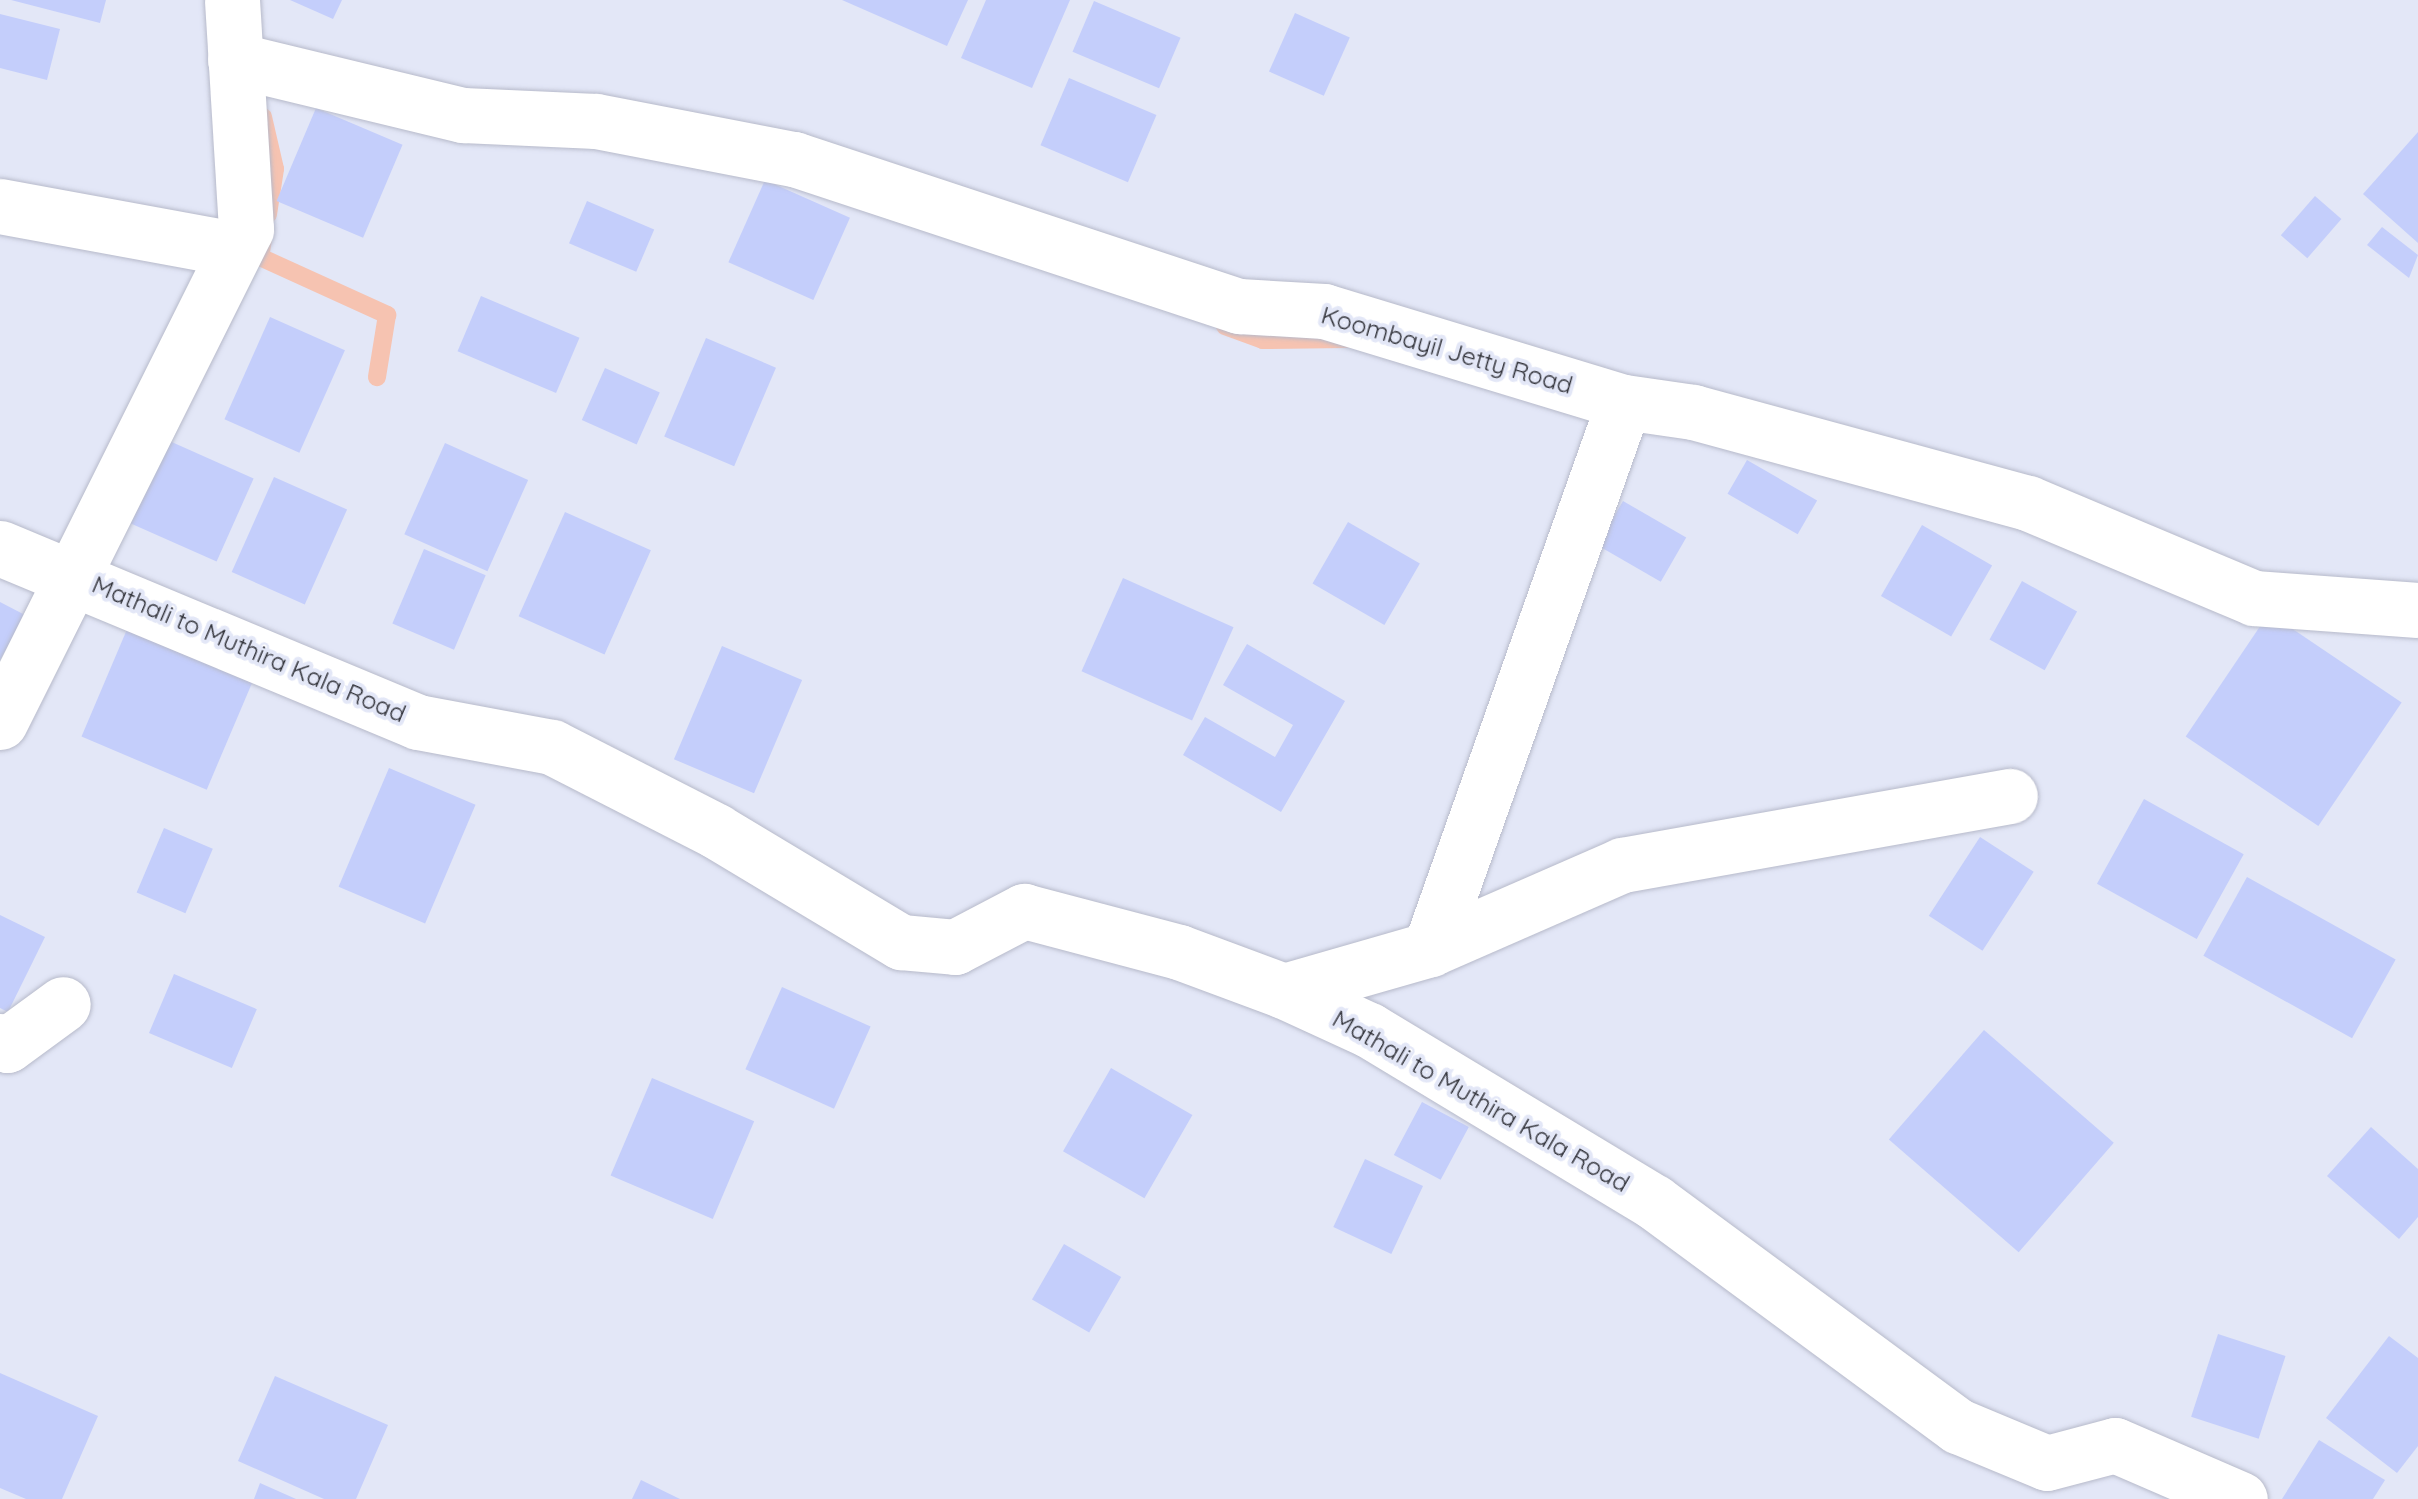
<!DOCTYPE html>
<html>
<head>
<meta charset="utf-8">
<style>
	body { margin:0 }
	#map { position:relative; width:2418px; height:1499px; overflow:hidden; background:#e3e7f7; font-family:Quicksand,sans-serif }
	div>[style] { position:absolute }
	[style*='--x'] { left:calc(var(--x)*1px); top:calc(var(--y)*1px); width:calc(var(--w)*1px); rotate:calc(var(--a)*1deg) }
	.stream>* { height:18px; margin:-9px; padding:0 9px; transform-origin:9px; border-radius:9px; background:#f6c3b1 }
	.building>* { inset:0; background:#c4cefb; transform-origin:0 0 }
	.roads { filter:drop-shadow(0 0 2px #b7baca) drop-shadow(0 0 2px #b7baca) }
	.minor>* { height:55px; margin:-27.5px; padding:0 27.5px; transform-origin:27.5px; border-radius:27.5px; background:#fff }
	span { translate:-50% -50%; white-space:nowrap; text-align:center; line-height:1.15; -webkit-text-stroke:8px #e3e7f7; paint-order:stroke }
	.street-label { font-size:25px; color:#32333a }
</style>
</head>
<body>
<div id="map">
	<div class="stream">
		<i style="--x:263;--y:117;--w:53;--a:77"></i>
		<i style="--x:275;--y:169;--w:46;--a:98.8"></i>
		<i style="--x:263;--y:239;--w:18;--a:99"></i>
		<i style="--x:260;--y:257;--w:140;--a:24.5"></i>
		<i style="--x:387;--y:315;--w:63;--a:99.2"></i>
		<i style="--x:1225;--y:326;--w:40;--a:20.2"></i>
		<i style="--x:1263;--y:340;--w:83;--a:-0.7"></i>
	</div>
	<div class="building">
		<i style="clip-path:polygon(11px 0,106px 0,100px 23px)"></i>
		<i style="clip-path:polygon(290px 0,342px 0,333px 19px)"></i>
		<i style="clip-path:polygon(842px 0,968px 0,947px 46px)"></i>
		<i style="clip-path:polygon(986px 0,1070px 0,1032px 88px,961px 58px)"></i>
		<i style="left:1094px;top:1px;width:94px;height:55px;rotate:23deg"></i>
		<i style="left:1295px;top:13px;width:60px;height:64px;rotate:24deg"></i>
		<i style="clip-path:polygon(0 14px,60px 29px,47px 80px,0 68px)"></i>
		<i style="left:1069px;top:78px;width:95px;height:73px;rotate:23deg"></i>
		<i style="left:316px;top:108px;width:94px;height:101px;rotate:23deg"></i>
		<i style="clip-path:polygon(2418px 132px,2418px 243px,2363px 194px)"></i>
		<i style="left:765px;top:180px;width:93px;height:90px;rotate:24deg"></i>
		<i style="left:2315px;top:196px;width:35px;height:52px;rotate:41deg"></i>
		<i style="left:587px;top:201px;width:73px;height:46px;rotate:23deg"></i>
		<i style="clip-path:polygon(2382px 227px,2418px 255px,2409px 278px,2367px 245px)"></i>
		<i style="left:481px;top:296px;width:107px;height:60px;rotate:23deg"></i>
		<i style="left:270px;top:317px;width:82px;height:112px;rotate:24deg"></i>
		<i style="left:706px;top:338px;width:76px;height:107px;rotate:23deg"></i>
		<i style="left:605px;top:368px;width:60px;height:57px;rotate:24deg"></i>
		<i style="left:165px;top:439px;width:97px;height:91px;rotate:24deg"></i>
		<i style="left:445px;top:443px;width:91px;height:100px;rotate:24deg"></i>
		<i style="left:1747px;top:460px;width:81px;height:39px;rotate:30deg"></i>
		<i style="left:274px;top:477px;width:80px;height:104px;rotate:24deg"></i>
		<i style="left:1623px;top:501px;width:73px;height:51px;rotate:30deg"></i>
		<i style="left:565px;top:512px;width:94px;height:114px;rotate:24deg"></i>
		<i style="left:1348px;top:522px;width:83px;height:71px;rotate:30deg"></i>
		<i style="left:1922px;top:525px;width:81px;height:82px;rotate:30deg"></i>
		<i style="left:424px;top:549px;width:67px;height:81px;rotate:23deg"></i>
		<i style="left:1123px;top:578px;width:121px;height:102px;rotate:24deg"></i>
		<i style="left:2022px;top:581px;width:63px;height:67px;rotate:29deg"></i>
		<i style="clip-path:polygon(0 602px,25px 615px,0 660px)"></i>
		<i style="left:2269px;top:613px;width:160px;height:149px;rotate:34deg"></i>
		<i style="left:128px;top:627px;width:136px;height:119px;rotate:23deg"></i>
		<i style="clip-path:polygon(1247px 644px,1345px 701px,1281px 812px,1183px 755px,1205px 717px,1275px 757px,1293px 725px,1223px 685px)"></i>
		<i style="left:722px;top:646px;width:87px;height:123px;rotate:23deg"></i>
		<i style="left:389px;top:768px;width:94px;height:129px;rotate:23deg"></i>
		<i style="left:2144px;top:799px;width:114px;height:97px;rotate:29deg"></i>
		<i style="left:164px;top:828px;width:53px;height:70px;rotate:23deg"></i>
		<i style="left:1980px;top:837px;width:64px;height:94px;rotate:33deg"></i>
		<i style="left:2247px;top:877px;width:170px;height:90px;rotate:29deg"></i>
		<i style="clip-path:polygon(0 915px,45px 937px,8px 1012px,0 1008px)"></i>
		<i style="left:174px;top:974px;width:90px;height:64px;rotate:23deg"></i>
		<i style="left:782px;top:987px;width:97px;height:90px;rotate:24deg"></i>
		<i style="left:1984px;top:1030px;width:172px;height:145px;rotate:41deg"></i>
		<i style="left:1111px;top:1068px;width:94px;height:96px;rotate:30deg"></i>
		<i style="left:652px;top:1078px;width:111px;height:106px;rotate:23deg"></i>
		<i style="left:1422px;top:1102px;width:53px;height:60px;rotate:28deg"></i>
		<i style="clip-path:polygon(2371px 1127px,2418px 1169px,2418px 1217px,2399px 1239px,2327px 1176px)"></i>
		<i style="left:1365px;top:1159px;width:64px;height:75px;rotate:25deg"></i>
		<i style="left:1064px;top:1244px;width:66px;height:64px;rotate:30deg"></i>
		<i style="left:2218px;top:1334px;width:71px;height:87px;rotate:18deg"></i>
		<i style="clip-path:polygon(2389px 1336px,2418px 1358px,2418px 1446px,2397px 1473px,2326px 1418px)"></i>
		<i style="clip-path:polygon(0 1373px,98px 1416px,62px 1499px,26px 1499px,0 1488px)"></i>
		<i style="clip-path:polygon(275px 1376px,388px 1425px,356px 1499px,324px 1499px,238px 1461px)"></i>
		<i style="clip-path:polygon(2319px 1440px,2385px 1480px,2373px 1499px,2282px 1499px)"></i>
		<i style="clip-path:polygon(641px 1480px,680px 1499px,632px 1499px)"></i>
		<i style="clip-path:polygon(260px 1483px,296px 1499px,254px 1499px)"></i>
	</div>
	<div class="roads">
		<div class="minor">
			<i style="--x:235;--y:60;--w:235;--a:13.6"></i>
			<i style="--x:463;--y:115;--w:133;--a:2.6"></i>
			<i style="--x:596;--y:121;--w:202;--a:10.9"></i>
			<i style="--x:794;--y:159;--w:469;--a:18.3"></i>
			<i style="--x:1239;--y:306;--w:85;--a:3.4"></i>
			<i style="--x:1324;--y:311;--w:313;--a:16.9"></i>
			<i style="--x:1624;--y:402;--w:70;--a:8.2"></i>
			<i style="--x:1693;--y:412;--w:347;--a:15.2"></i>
			<i style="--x:2028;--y:503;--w:245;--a:22.8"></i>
			<i style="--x:2254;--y:598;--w:164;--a:4.2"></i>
			<i style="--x:0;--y:206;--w:239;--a:10.4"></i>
			<i style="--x:0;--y:548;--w:453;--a:22.6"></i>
			<i style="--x:418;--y:722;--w:136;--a:10.6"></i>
			<i style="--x:552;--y:747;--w:184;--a:27.1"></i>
			<i style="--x:716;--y:831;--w:216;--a:31"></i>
			<i style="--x:901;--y:942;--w:54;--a:5.3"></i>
			<i style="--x:955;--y:947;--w:78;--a:-27.6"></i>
			<i style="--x:1024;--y:911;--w:160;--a:14.8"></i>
			<i style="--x:1179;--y:952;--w:112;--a:20.4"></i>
			<i style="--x:1284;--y:991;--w:94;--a:24.6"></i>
			<i style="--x:1369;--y:1030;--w:333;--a:31.1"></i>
			<i style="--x:1654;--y:1202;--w:378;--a:36.4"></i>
			<i style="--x:1958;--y:1426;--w:96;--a:22.6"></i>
			<i style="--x:2047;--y:1463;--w:70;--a:-14.8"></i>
			<i style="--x:2115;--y:1445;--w:136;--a:23.4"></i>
			<i style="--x:0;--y:722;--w:551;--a:-63.48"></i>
			<i style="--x:246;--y:229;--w:229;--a:-93.5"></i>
			<i style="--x:1430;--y:949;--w:210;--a:-23.6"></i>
			<i style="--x:1622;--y:865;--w:394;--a:-10.1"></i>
			<i style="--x:1284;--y:991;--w:152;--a:-16"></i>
			<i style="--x:1430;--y:949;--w:580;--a:-70.47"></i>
			<i style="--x:0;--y:1041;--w:8;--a:30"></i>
			<i style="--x:7;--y:1045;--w:69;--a:-36.2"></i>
		</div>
	</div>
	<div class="street-label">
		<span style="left:1447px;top:350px;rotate:16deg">Koombayil Jetty Road</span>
		<span style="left:249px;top:649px;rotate:23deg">Mathali to Muthira Kala Road</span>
		<span style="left:1481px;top:1101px;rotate:30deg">Mathali to Muthira Kala Road</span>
	</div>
</div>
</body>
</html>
